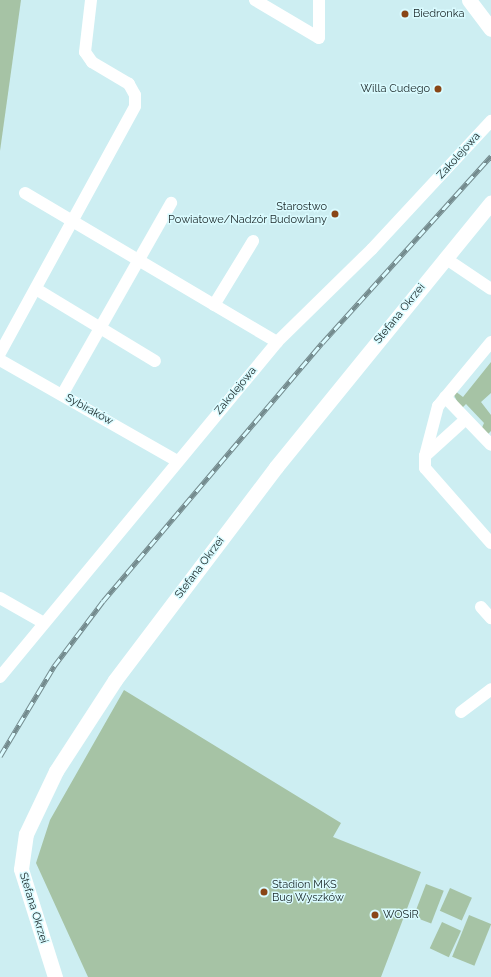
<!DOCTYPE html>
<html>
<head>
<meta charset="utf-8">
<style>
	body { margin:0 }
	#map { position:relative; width:491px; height:977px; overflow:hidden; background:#cdeef2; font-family:Raleway,sans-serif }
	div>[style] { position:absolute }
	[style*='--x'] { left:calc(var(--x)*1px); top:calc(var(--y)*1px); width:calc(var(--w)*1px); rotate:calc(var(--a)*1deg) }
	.green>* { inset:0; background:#a6c3a5; transform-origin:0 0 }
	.minor>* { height:12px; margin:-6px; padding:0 6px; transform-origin:6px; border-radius:6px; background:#fff }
	.tertiary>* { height:15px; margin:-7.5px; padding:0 7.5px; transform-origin:7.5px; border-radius:7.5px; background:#fff }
	.rail>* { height:4.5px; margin-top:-2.25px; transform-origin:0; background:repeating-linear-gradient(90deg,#dafbff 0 9px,#738a8d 0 18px); box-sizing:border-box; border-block:1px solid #738a8d }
	.dots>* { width:11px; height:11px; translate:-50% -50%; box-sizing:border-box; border:2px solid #dafbff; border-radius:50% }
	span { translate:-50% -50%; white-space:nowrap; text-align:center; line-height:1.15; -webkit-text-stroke:3px #dafbff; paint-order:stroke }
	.poi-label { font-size:11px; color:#192627 }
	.left { translate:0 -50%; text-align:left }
	.right { translate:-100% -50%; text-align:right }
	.street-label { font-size:11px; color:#192627 }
</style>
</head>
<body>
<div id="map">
	<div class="green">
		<i style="clip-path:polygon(0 0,21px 0,0 151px)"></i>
		<i style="clip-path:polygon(491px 362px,491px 393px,481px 402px,491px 415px,491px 431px,486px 436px,481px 430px,484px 423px,466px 404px,461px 409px,454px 395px,455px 391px,463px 397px)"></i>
		<i style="clip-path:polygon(124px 690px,341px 823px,333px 837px,421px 872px,381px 977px,88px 977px,36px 863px,50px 820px)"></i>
		<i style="left:426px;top:884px;width:19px;height:35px;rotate:21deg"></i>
		<i style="left:450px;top:888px;width:24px;height:25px;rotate:24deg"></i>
		<i style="left:469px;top:915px;width:24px;height:45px;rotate:22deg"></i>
		<i style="left:442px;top:922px;width:21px;height:29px;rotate:25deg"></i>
	</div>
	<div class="minor">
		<i style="--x:255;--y:0;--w:74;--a:30.7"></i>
		<i style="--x:319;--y:0;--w:38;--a:90"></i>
		<i style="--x:25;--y:193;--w:293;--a:30.6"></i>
		<i style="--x:445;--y:258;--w:55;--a:34"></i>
		<i style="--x:36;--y:289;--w:139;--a:31.2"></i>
		<i style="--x:214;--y:305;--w:75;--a:-58.6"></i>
		<i style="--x:491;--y:342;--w:83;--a:129.6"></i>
		<i style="--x:438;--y:406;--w:52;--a:104.6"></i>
		<i style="--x:425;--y:456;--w:12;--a:90"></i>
		<i style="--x:425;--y:468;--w:100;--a:48.7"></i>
		<i style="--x:0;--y:353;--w:281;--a:-61.3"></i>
		<i style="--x:135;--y:106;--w:11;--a:-90"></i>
		<i style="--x:135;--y:95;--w:13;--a:-119"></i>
		<i style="--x:129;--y:84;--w:43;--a:-149.3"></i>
		<i style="--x:92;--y:62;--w:12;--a:-125"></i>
		<i style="--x:85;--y:52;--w:52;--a:-83.4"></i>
		<i style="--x:0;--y:360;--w:204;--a:29.7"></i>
		<i style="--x:62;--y:395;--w:221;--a:-60.4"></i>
		<i style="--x:445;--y:397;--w:66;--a:46.2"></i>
		<i style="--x:425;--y:456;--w:55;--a:-42.1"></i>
		<i style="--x:0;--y:598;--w:48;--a:29.7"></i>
		<i style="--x:481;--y:607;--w:15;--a:48"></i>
		<i style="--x:0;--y:677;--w:435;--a:-50.4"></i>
		<i style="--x:277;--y:342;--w:133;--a:-44.4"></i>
		<i style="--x:372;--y:249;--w:175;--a:-47.1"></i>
		<i style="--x:461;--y:712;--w:38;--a:-37"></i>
	</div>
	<div class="tertiary">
		<i style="--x:469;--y:0;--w:36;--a:53"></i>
		<i style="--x:55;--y:977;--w:113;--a:-107.5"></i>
		<i style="--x:21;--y:869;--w:35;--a:-82"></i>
		<i style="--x:26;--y:834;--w:70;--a:-64.5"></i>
		<i style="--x:56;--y:771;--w:108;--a:-57"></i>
		<i style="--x:115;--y:680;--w:267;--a:-52.9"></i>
		<i style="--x:276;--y:467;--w:341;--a:-50.9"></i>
	</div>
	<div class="rail">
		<i style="--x:0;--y:756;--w:105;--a:-59"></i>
		<i style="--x:54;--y:666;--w:81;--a:-53"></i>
		<i style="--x:103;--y:601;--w:338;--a:-49.7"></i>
		<i style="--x:322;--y:343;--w:252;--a:-47.9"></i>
	</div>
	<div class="dots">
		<i style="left:405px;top:14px;background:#894617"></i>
		<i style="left:438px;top:89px;background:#894617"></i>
		<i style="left:335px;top:214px;background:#894617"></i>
		<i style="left:264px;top:892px;background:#894617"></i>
		<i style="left:375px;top:915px;background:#894617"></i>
	</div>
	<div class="poi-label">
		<span class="left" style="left:413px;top:14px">Biedronka</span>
		<span class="right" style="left:430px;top:89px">Willa Cudego</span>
		<span class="right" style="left:327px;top:214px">Starostwo<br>Powiatowe/Nadzór Budowlany</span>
		<span class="left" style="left:272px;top:892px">Stadion MKS<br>Bug Wyszków</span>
		<span class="left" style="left:383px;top:915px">WOSiR</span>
	</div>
	<div class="street-label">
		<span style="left:459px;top:156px;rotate:-48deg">Zakolejowa</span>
		<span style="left:400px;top:314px;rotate:-51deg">Stefana Okrzei</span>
		<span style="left:236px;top:391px;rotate:-50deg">Zakolejowa</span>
		<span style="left:89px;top:410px;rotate:29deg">Sybiraków</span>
		<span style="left:200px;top:568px;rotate:-53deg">Stefana Okrzei</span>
		<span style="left:33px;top:908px;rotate:73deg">Stefana Okrzei</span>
	</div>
</div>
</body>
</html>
